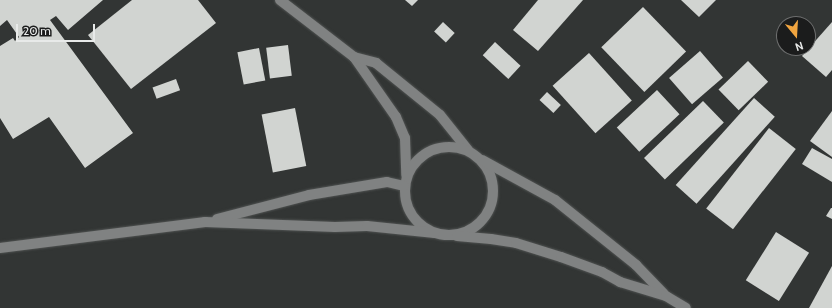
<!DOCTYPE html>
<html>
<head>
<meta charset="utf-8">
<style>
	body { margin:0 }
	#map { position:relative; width:832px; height:308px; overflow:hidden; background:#323534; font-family:Cabin,sans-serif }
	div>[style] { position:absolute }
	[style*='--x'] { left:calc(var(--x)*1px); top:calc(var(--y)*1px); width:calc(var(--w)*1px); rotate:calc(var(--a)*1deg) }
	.building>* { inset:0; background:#d1d4d1; transform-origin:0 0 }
	.roads { filter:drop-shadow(0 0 1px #4f5251) drop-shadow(0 0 1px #4f5251) }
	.minor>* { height:10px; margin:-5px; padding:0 5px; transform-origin:5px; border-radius:5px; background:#808282 }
	.minor>.ring { margin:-5px; padding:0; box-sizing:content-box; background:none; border:10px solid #808282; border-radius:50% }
	span { translate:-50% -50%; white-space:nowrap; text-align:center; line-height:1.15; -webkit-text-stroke:4px #1b1c1c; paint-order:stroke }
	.north { position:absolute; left:776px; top:16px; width:40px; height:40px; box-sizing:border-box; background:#1b1c1c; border:1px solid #6d6e6e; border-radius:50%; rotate:162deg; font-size:11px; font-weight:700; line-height:16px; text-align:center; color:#e8eae9 }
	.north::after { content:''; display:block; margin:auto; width:14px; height:18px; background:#f1a540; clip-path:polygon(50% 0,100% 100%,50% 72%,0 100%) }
	.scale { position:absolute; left:16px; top:24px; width:79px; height:18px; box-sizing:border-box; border:2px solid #e8eae9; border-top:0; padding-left:5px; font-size:12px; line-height:14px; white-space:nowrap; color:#e8eae9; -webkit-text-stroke:3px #1b1c1c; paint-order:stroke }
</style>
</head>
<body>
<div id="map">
	<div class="building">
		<i style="clip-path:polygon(0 0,103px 0,68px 30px,56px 16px,50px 20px,133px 133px,85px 168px,49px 117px,13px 139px,0 118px,0 46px,13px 38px,15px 41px,19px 37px,7px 20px,0 26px)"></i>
		<i style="clip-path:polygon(132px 0,198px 0,216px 23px,131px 89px,88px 35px)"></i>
		<i style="clip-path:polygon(405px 0,418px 0,412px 6px)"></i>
		<i style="clip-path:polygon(538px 0,583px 0,538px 51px,513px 30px)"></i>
		<i style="clip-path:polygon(681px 0,716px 0,699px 17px)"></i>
		<i style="left:643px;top:7px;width:62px;height:58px;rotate:46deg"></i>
		<i style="left:443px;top:22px;width:16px;height:13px;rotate:43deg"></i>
		<i style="clip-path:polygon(832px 22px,832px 70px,826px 77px,802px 56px)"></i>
		<i style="left:495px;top:42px;width:35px;height:18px;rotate:43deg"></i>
		<i style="left:288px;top:45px;width:31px;height:22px;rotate:83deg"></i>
		<i style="left:259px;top:48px;width:33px;height:22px;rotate:79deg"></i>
		<i style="left:700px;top:51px;width:35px;height:41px;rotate:49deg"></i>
		<i style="left:589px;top:53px;width:64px;height:49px;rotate:48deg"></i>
		<i style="left:748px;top:61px;width:29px;height:41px;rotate:46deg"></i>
		<i style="left:176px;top:79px;width:12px;height:25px;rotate:70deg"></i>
		<i style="left:657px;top:90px;width:33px;height:55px;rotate:47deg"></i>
		<i style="left:547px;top:92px;width:19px;height:11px;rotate:43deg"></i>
		<i style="left:754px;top:98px;width:28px;height:117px;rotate:42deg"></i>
		<i style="left:703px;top:101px;width:30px;height:82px;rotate:46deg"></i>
		<i style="left:295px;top:108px;width:59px;height:34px;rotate:79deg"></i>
		<i style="clip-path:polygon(832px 111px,832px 157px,810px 141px)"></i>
		<i style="left:769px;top:128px;width:34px;height:102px;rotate:38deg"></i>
		<i style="clip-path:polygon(812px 148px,832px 159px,832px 182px,802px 164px)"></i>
		<i style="clip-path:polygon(831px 208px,832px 208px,832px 219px,826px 216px)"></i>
		<i style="left:776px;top:232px;width:39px;height:57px;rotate:32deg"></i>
		<i style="clip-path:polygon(832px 266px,832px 308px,809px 308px)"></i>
	</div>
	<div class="roads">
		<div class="minor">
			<i style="--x:280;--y:0;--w:93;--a:37.6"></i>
			<i style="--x:354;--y:57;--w:73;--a:55"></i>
			<i style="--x:396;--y:117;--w:23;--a:67"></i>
			<i style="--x:405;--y:138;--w:37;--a:88"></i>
			<i style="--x:354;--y:57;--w:23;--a:15"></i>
			<i style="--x:376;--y:63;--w:82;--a:39.1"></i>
			<i style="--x:440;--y:115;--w:45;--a:51.3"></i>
			<i class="ring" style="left:405px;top:147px;width:78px;height:78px"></i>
			<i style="--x:482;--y:160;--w:83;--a:28.7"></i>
			<i style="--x:555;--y:200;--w:104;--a:38.7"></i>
			<i style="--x:636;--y:265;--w:40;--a:46"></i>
			<i style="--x:217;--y:219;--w:95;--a:-14.6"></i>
			<i style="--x:309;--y:195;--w:79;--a:-9.5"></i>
			<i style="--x:387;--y:182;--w:17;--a:13"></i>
			<i style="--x:457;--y:236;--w:34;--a:5"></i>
			<i style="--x:491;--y:239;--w:25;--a:9"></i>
			<i style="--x:516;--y:243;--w:47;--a:17.3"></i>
			<i style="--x:561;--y:257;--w:44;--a:20.1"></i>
			<i style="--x:602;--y:272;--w:21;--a:29"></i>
			<i style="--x:620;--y:282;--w:48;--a:16.9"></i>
			<i style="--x:666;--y:296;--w:23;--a:31"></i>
			<i style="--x:0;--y:248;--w:207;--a:-7.2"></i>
			<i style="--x:205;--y:222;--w:130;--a:2.2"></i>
			<i style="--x:335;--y:227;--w:32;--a:-2"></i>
			<i style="--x:367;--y:226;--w:68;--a:5.9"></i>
		</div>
	</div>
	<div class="north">N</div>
	<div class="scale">20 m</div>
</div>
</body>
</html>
